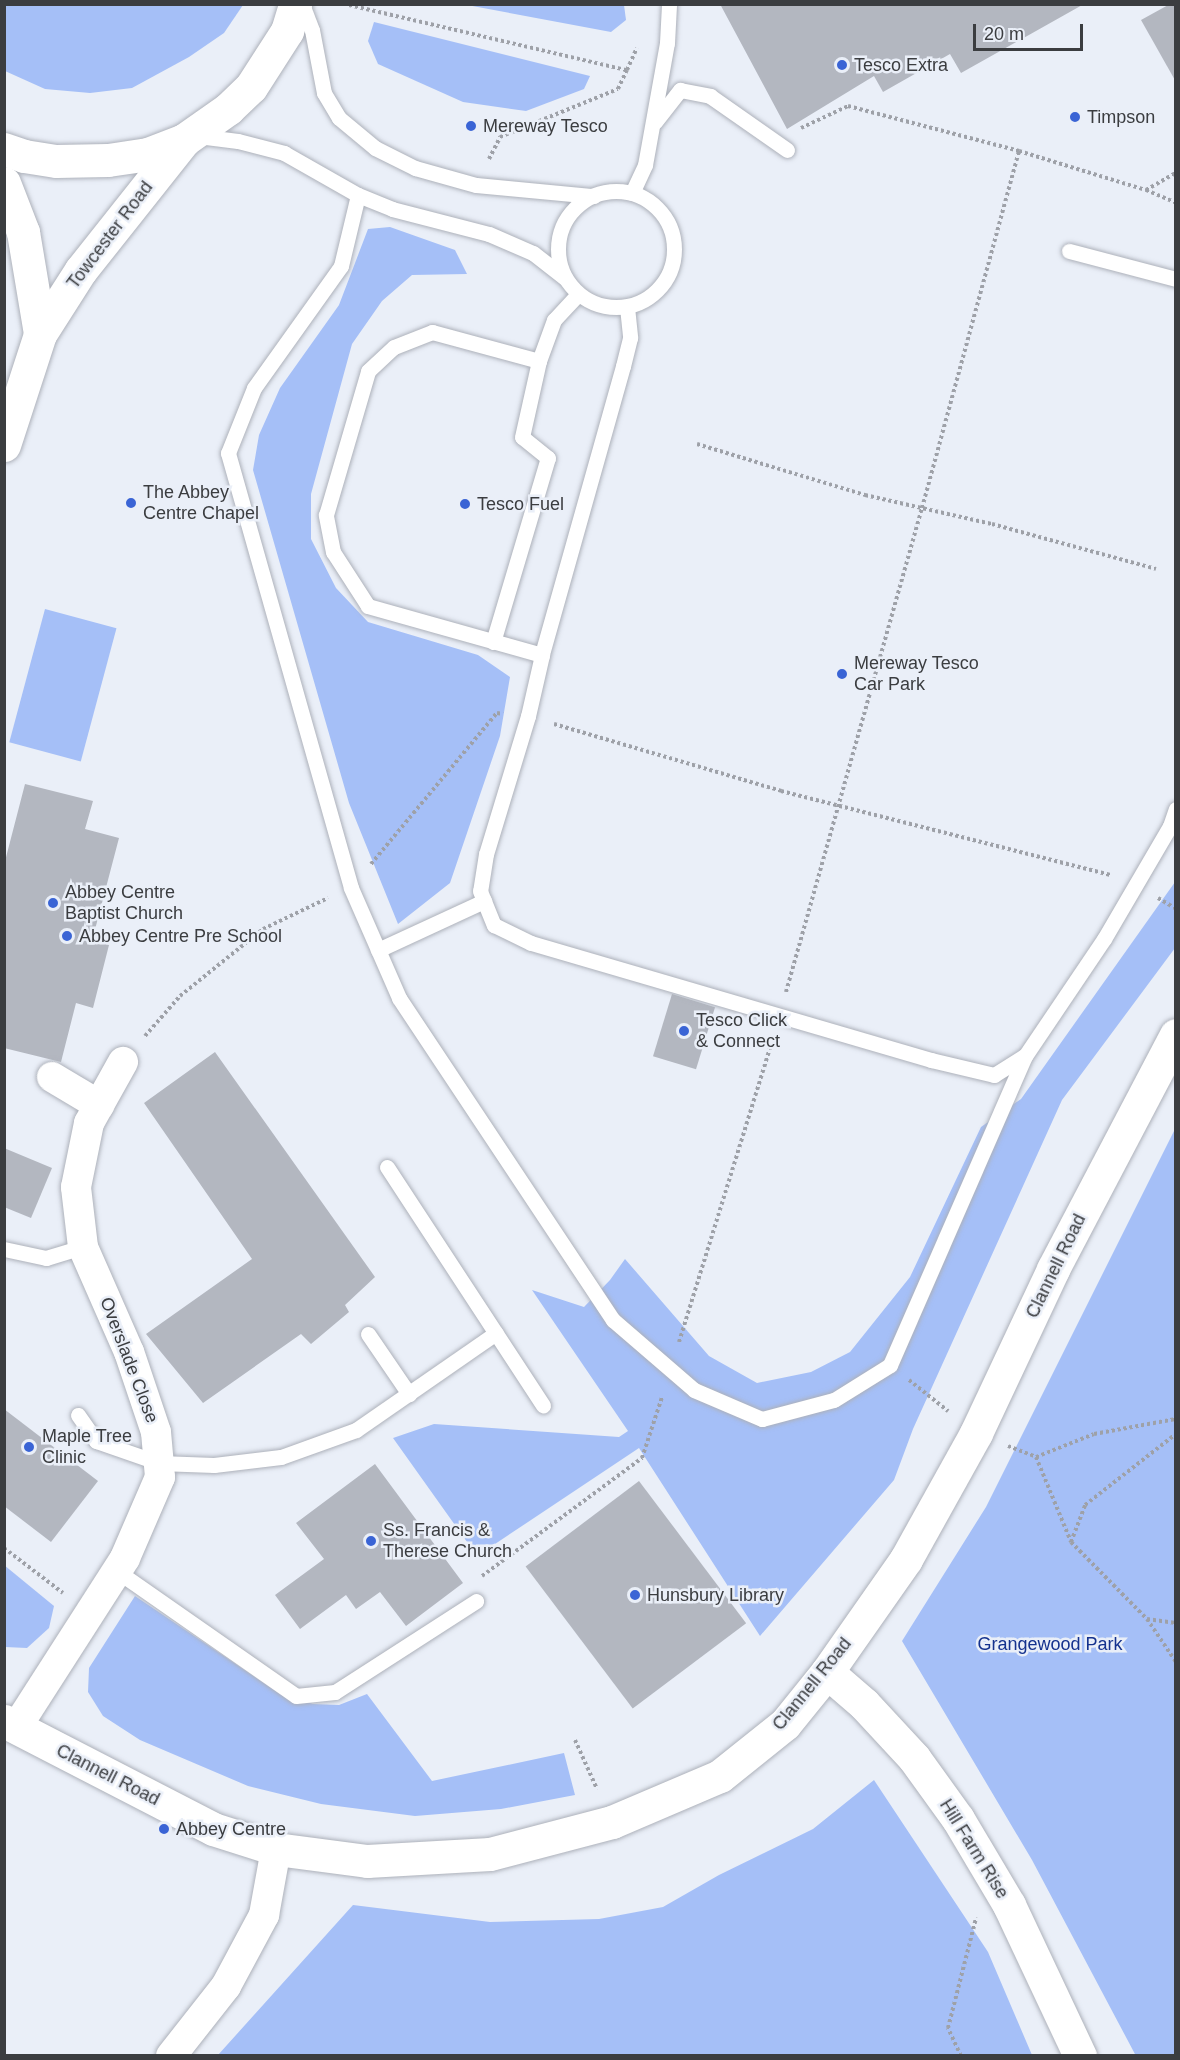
<!DOCTYPE html>
<html>
<head>
<meta charset="utf-8">
<style>
	body { margin:0 }
	#map { position:relative; width:1180px; height:2060px; overflow:hidden; background:#eaeff8; font-family:Arial,sans-serif }
	div>[style] { position:absolute }
	[style*='--x'] { left:calc(var(--x)*1px); top:calc(var(--y)*1px); width:calc(var(--w)*1px); rotate:calc(var(--a)*1deg) }
	.green>* { inset:0; background:#a5bff7; transform-origin:0 0 }
	.building>* { inset:0; background:#b3b7c0; transform-origin:0 0 }
	.path>* { height:4px; margin-top:-2px; transform-origin:0; background:repeating-linear-gradient(90deg,#9ea1a8 0 3px,transparent 0 6px) }
	.roads { filter:drop-shadow(0 0 2px #adb1ba) drop-shadow(0 0 2px #adb1ba) }
	.lane>* { height:15px; margin:-7.5px; padding:0 7.5px; transform-origin:7.5px; border-radius:7.5px; background:#fff }
	.lane>.ring { margin:-7.5px; padding:0; box-sizing:content-box; background:none; border:15px solid #fff; border-radius:50% }
	.street>* { height:30px; margin:-15px; padding:0 15px; transform-origin:15px; border-radius:15px; background:#fff }
	.secondary>* { height:33px; margin:-16.5px; padding:0 16.5px; transform-origin:16.5px; border-radius:16.5px; background:#fff }
	.highway>* { height:33px; margin:-16.5px; padding:0 16.5px; transform-origin:16.5px; border-radius:16.5px; background:#fff }
	.dots>* { width:16px; height:16px; translate:-50% -50%; box-sizing:border-box; border:3px solid #eaeff8; border-radius:50% }
	span { translate:-50% -50%; white-space:nowrap; text-align:center; line-height:1.15; -webkit-text-stroke:5px #eaeff8; paint-order:stroke }
	.poi-label { font-size:18px; color:#3b3d40 }
	.left { translate:0 -50%; text-align:left }
	.street-label { font-size:18px; color:#3b3d40 }
	.park-label { font-size:18px; color:#14328e }
	.frame { position:absolute; inset:0; border:6px solid #3b3d40; pointer-events:none }
	.scale { position:absolute; left:973px; top:24px; width:110px; height:27px; box-sizing:border-box; border:3px solid #3b3d40; border-top:0; padding-left:8px; font-size:18px; line-height:21px; white-space:nowrap; color:#3b3d40; -webkit-text-stroke:4px #eaeff8; paint-order:stroke }
</style>
</head>
<body>
<div id="map">
	<div class="green">
		<i style="clip-path:polygon(5px 4px,243px 4px,243px 5px,224px 33px,189px 57px,132px 88px,90px 93px,45px 89px,5px 71px)"></i>
		<i style="clip-path:polygon(467px 5px,624px 5px,626px 20px,611px 32px)"></i>
		<i style="clip-path:polygon(374px 22px,590px 76px,584px 89px,526px 111px,463px 102px,378px 64px,368px 41px)"></i>
		<i style="clip-path:polygon(390px 227px,455px 250px,467px 274px,412px 275px,382px 301px,352px 344px,311px 494px,311px 539px,336px 588px,368px 622px,478px 655px,510px 677px,500px 736px,450px 883px,398px 924px,349px 803px,253px 470px,259px 435px,280px 388px,339px 305px,368px 229px)"></i>
		<i style="left:45px;top:609px;width:74px;height:138px;rotate:15deg"></i>
		<i style="clip-path:polygon(1175px 882px,1175px 948px,1062px 1100px,913px 1429px,894px 1480px,760px 1636px,639px 1448px,477px 1556px,393px 1438px,434px 1424px,619px 1437px,628px 1431px,532px 1290px,584px 1307px,610px 1280px,625px 1259px,709px 1356px,757px 1383px,811px 1372px,850px 1352px,910px 1277px,981px 1127px,1021px 1099px)"></i>
		<i style="clip-path:polygon(1175px 1129px,1176px 2055px,1136px 2056px,1032px 1860px,902px 1641px,986px 1507px)"></i>
		<i style="clip-path:polygon(4px 1565px,54px 1606px,49px 1628px,27px 1648px,5px 1647px)"></i>
		<i style="clip-path:polygon(135px 1596px,277px 1692px,313px 1704px,339px 1705px,367px 1694px,432px 1781px,564px 1753px,575px 1795px,501px 1809px,415px 1816px,321px 1804px,248px 1786px,140px 1740px,103px 1716px,88px 1692px,89px 1668px)"></i>
		<i style="clip-path:polygon(874px 1780px,988px 1952px,1032px 2055px,218px 2055px,353px 1905px,490px 1922px,599px 1919px,663px 1907px,719px 1875px,813px 1829px)"></i>
	</div>
	<div class="building">
		<i style="clip-path:polygon(720px 4px,1084px 4px,961px 73px,950px 54px,883px 92px,874px 76px,787px 129px)"></i>
		<i style="clip-path:polygon(1170px 4px,1176px 4px,1176px 82px,1141px 20px)"></i>
		<i style="clip-path:polygon(25px 784px,93px 801px,85px 829px,119px 838px,92px 941px,109px 945px,93px 1008px,76px 1003px,61px 1062px,4px 1048px,4px 865px)"></i>
		<i style="left:672px;top:994px;width:45px;height:65px;rotate:17deg"></i>
		<i style="clip-path:polygon(215px 1052px,375px 1277px,345px 1305px,349px 1312px,311px 1344px,301px 1334px,203px 1403px,146px 1334px,252px 1259px,144px 1103px)"></i>
		<i style="clip-path:polygon(4px 1148px,52px 1168px,31px 1218px,4px 1207px)"></i>
		<i style="clip-path:polygon(4px 1409px,98px 1481px,51px 1542px,4px 1506px)"></i>
		<i style="clip-path:polygon(375px 1464px,463px 1583px,406px 1626px,380px 1592px,356px 1609px,346px 1595px,300px 1629px,275px 1595px,324px 1559px,296px 1523px)"></i>
		<i style="left:639px;top:1481px;width:178px;height:142px;rotate:53deg"></i>
	</div>
	<div class="path">
		<i style="--x:349;--y:5;--w:285;--a:13.2"></i>
		<i style="--x:627;--y:70;--w:24;--a:-66"></i>
		<i style="--x:801;--y:128;--w:52;--a:-25.1"></i>
		<i style="--x:848;--y:106;--w:177;--a:14.7"></i>
		<i style="--x:1019;--y:151;--w:133;--a:17.1"></i>
		<i style="--x:1146;--y:190;--w:34;--a:-30"></i>
		<i style="--x:489;--y:159;--w:25;--a:-63"></i>
		<i style="--x:500;--y:137;--w:127;--a:-22.1"></i>
		<i style="--x:618;--y:89;--w:21;--a:-65"></i>
		<i style="--x:1146;--y:190;--w:33;--a:23"></i>
		<i style="--x:697;--y:444;--w:176;--a:16.9"></i>
		<i style="--x:865;--y:495;--w:130;--a:12.9"></i>
		<i style="--x:992;--y:524;--w:170;--a:15.3"></i>
		<i style="--x:554;--y:724;--w:237;--a:16.4"></i>
		<i style="--x:781;--y:791;--w:341;--a:14.3"></i>
		<i style="--x:371;--y:864;--w:197;--a:-50.2"></i>
		<i style="--x:497;--y:713;--w:6;--a:9"></i>
		<i style="--x:1158;--y:898;--w:21;--a:31"></i>
		<i style="--x:786;--y:992;--w:503;--a:-74.31"></i>
		<i style="--x:922;--y:508;--w:370;--a:-74.8"></i>
		<i style="--x:145;--y:1036;--w:53;--a:-48.8"></i>
		<i style="--x:180;--y:996;--w:107;--a:-38.9"></i>
		<i style="--x:263;--y:929;--w:72;--a:-25.5"></i>
		<i style="--x:679;--y:1342;--w:317;--a:-72.8"></i>
		<i style="--x:909;--y:1380;--w:50;--a:38.5"></i>
		<i style="--x:1008;--y:1446;--w:30;--a:21"></i>
		<i style="--x:1036;--y:1457;--w:92;--a:67.6"></i>
		<i style="--x:1071;--y:1542;--w:108;--a:45.4"></i>
		<i style="--x:1147;--y:1619;--w:52;--a:56"></i>
		<i style="--x:1036;--y:1457;--w:62;--a:-21.6"></i>
		<i style="--x:1094;--y:1434;--w:83;--a:-10.4"></i>
		<i style="--x:1071;--y:1542;--w:40;--a:-69"></i>
		<i style="--x:1085;--y:1505;--w:115;--a:-38"></i>
		<i style="--x:4;--y:1548;--w:74;--a:37.3"></i>
		<i style="--x:482;--y:1576;--w:199;--a:-36.4"></i>
		<i style="--x:642;--y:1458;--w:64;--a:-71.8"></i>
		<i style="--x:1147;--y:1619;--w:29;--a:8"></i>
		<i style="--x:575;--y:1740;--w:54;--a:65.8"></i>
		<i style="--x:961;--y:2056;--w:31;--a:-115"></i>
		<i style="--x:948;--y:2028;--w:114;--a:-75.7"></i>
	</div>
	<div class="roads">
		<div class="lane">
			<i style="--x:302;--y:4;--w:28;--a:69"></i>
			<i style="--x:312;--y:30;--w:64;--a:79.2"></i>
			<i style="--x:324;--y:93;--w:29;--a:59"></i>
			<i style="--x:339;--y:118;--w:47;--a:39.8"></i>
			<i style="--x:375;--y:148;--w:45;--a:26.6"></i>
			<i style="--x:415;--y:168;--w:63;--a:15.6"></i>
			<i style="--x:476;--y:185;--w:118;--a:5.4"></i>
			<i style="--x:655;--y:122;--w:41;--a:-52"></i>
			<i style="--x:680;--y:90;--w:31;--a:11"></i>
			<i style="--x:710;--y:96;--w:94;--a:35"></i>
			<i style="--x:198;--y:136;--w:40;--a:7.1"></i>
			<i style="--x:238;--y:141;--w:48;--a:14.6"></i>
			<i style="--x:284;--y:153;--w:85;--a:29.6"></i>
			<i style="--x:358;--y:195;--w:37;--a:22"></i>
			<i style="--x:392;--y:209;--w:100;--a:14.5"></i>
			<i style="--x:489;--y:234;--w:48;--a:23.4"></i>
			<i style="--x:533;--y:253;--w:41;--a:38"></i>
			<i class="ring" style="left:558px;top:191px;width:101px;height:101px"></i>
			<i style="--x:632;--y:193;--w:31;--a:-65"></i>
			<i style="--x:645;--y:165;--w:124;--a:-79.8"></i>
			<i style="--x:667;--y:43;--w:39;--a:-87"></i>
			<i style="--x:358;--y:195;--w:73;--a:103.5"></i>
			<i style="--x:341;--y:266;--w:150;--a:125.5"></i>
			<i style="--x:254;--y:388;--w:70;--a:111.8"></i>
			<i style="--x:228;--y:453;--w:452;--a:74.2"></i>
			<i style="--x:351;--y:888;--w:120;--a:66.4"></i>
			<i style="--x:399;--y:998;--w:387;--a:56.4"></i>
			<i style="--x:613;--y:1320;--w:107;--a:40.8"></i>
			<i style="--x:694;--y:1390;--w:74;--a:23.1"></i>
			<i style="--x:762;--y:1419;--w:74;--a:-14.8"></i>
			<i style="--x:834;--y:1400;--w:66;--a:-32"></i>
			<i style="--x:890;--y:1365;--w:337;--a:-66.4"></i>
			<i style="--x:1069;--y:251;--w:111;--a:14.7"></i>
			<i style="--x:627;--y:307;--w:31;--a:84"></i>
			<i style="--x:630;--y:338;--w:29;--a:104"></i>
			<i style="--x:623;--y:366;--w:300;--a:105.7"></i>
			<i style="--x:542;--y:655;--w:63;--a:102.9"></i>
			<i style="--x:528;--y:716;--w:144;--a:106.9"></i>
			<i style="--x:486;--y:854;--w:37;--a:99"></i>
			<i style="--x:480;--y:891;--w:37;--a:68"></i>
			<i style="--x:494;--y:925;--w:41;--a:25.9"></i>
			<i style="--x:531;--y:943;--w:417;--a:16.3"></i>
			<i style="--x:931;--y:1060;--w:65;--a:13.4"></i>
			<i style="--x:994;--y:1075;--w:36;--a:-32"></i>
			<i style="--x:1025;--y:1056;--w:141;--a:-56"></i>
			<i style="--x:1104;--y:939;--w:131;--a:-59.7"></i>
			<i style="--x:1170;--y:826;--w:18;--a:-71"></i>
			<i style="--x:493;--y:642;--w:192;--a:-73.4"></i>
			<i style="--x:548;--y:458;--w:33;--a:-141"></i>
			<i style="--x:522;--y:437;--w:78;--a:-77.4"></i>
			<i style="--x:542;--y:655;--w:181;--a:-164.3"></i>
			<i style="--x:368;--y:606;--w:64;--a:-122.9"></i>
			<i style="--x:333;--y:552;--w:38;--a:-101"></i>
			<i style="--x:326;--y:515;--w:150;--a:-73.7"></i>
			<i style="--x:368;--y:371;--w:35;--a:-43"></i>
			<i style="--x:394;--y:347;--w:41;--a:-21.5"></i>
			<i style="--x:432;--y:332;--w:111;--a:15.2"></i>
			<i style="--x:539;--y:361;--w:44;--a:-69.9"></i>
			<i style="--x:554;--y:320;--w:35;--a:-47"></i>
			<i style="--x:378;--y:950;--w:117;--a:-24.8"></i>
			<i style="--x:387;--y:1167;--w:285;--a:56.8"></i>
			<i style="--x:4;--y:1249;--w:43;--a:12.1"></i>
			<i style="--x:46;--y:1258;--w:39;--a:-17"></i>
			<i style="--x:368;--y:1334;--w:73;--a:55.7"></i>
			<i style="--x:78;--y:1415;--w:32;--a:55"></i>
			<i style="--x:96;--y:1441;--w:67;--a:19.2"></i>
			<i style="--x:159;--y:1463;--w:55;--a:2.1"></i>
			<i style="--x:214;--y:1465;--w:67;--a:-6.8"></i>
			<i style="--x:281;--y:1457;--w:80;--a:-19.8"></i>
			<i style="--x:356;--y:1430;--w:170;--a:-34.7"></i>
			<i style="--x:117;--y:1571;--w:218;--a:34.9"></i>
			<i style="--x:296;--y:1696;--w:39;--a:-6"></i>
			<i style="--x:335;--y:1692;--w:168;--a:-32.8"></i>
		</div>
		<div class="street">
			<i style="--x:52;--y:1077;--w:55;--a:30.8"></i>
			<i style="--x:16;--y:1728;--w:202;--a:-57.3"></i>
			<i style="--x:125;--y:1558;--w:88;--a:-66.6"></i>
			<i style="--x:160;--y:1477;--w:45;--a:-95.1"></i>
			<i style="--x:156;--y:1432;--w:84;--a:-108.6"></i>
			<i style="--x:129;--y:1352;--w:115;--a:-113.7"></i>
			<i style="--x:83;--y:1247;--w:60;--a:-96.7"></i>
			<i style="--x:76;--y:1187;--w:65;--a:-78.5"></i>
			<i style="--x:89;--y:1123;--w:70;--a:-60.9"></i>
			<i style="--x:171;--y:2056;--w:89;--a:-51.8"></i>
			<i style="--x:226;--y:1986;--w:81;--a:-61.8"></i>
			<i style="--x:264;--y:1915;--w:67;--a:-79.7"></i>
		</div>
		<div class="secondary">
			<i style="--x:4;--y:183;--w:53;--a:68.8"></i>
			<i style="--x:23;--y:232;--w:103;--a:80.5"></i>
			<i style="--x:4;--y:445;--w:117;--a:-72"></i>
			<i style="--x:40;--y:334;--w:76;--a:-57.4"></i>
			<i style="--x:81;--y:270;--w:166;--a:-51.6"></i>
			<i style="--x:827;--y:1672;--w:49;--a:40.9"></i>
			<i style="--x:864;--y:1704;--w:74;--a:47.2"></i>
			<i style="--x:914;--y:1758;--w:75;--a:54.2"></i>
			<i style="--x:958;--y:1819;--w:100;--a:59.3"></i>
			<i style="--x:1009;--y:1905;--w:167;--a:64.8"></i>
			<i style="--x:4;--y:1721;--w:235;--a:27.3"></i>
			<i style="--x:213;--y:1829;--w:66;--a:17.6"></i>
			<i style="--x:276;--y:1849;--w:92;--a:7.5"></i>
			<i style="--x:367;--y:1861;--w:123;--a:-3.3"></i>
			<i style="--x:490;--y:1854;--w:126;--a:-14.7"></i>
			<i style="--x:612;--y:1822;--w:117;--a:-23.1"></i>
			<i style="--x:720;--y:1776;--w:83;--a:-38.7"></i>
			<i style="--x:785;--y:1724;--w:67;--a:-51.1"></i>
			<i style="--x:827;--y:1672;--w:138;--a:-55"></i>
			<i style="--x:906;--y:1559;--w:144;--a:-60.9"></i>
			<i style="--x:976;--y:1433;--w:181;--a:-64.8"></i>
			<i style="--x:1053;--y:1269;--w:264;--a:-62.3"></i>
		</div>
		<div class="highway">
			<i style="--x:4;--y:149;--w:21;--a:19"></i>
			<i style="--x:24;--y:156;--w:32;--a:9"></i>
			<i style="--x:56;--y:161;--w:52;--a:-1.1"></i>
			<i style="--x:108;--y:160;--w:40;--a:-8.5"></i>
			<i style="--x:148;--y:154;--w:39;--a:-21"></i>
			<i style="--x:184;--y:140;--w:54;--a:-35.2"></i>
			<i style="--x:228;--y:109;--w:32;--a:-44"></i>
			<i style="--x:251;--y:87;--w:67;--a:-57.3"></i>
			<i style="--x:287;--y:31;--w:28;--a:-73"></i>
		</div>
	</div>
	<div class="dots">
		<i style="left:842px;top:65px;background:#3a64d5"></i>
		<i style="left:1075px;top:117px;background:#3a64d5"></i>
		<i style="left:471px;top:126px;background:#3a64d5"></i>
		<i style="left:131px;top:503px;background:#3a64d5"></i>
		<i style="left:465px;top:504px;background:#3a64d5"></i>
		<i style="left:842px;top:674px;background:#3a64d5"></i>
		<i style="left:53px;top:903px;background:#3a64d5"></i>
		<i style="left:67px;top:936px;background:#3a64d5"></i>
		<i style="left:684px;top:1031px;background:#3a64d5"></i>
		<i style="left:29px;top:1447px;background:#3a64d5"></i>
		<i style="left:371px;top:1541px;background:#3a64d5"></i>
		<i style="left:635px;top:1595px;background:#3a64d5"></i>
		<i style="left:164px;top:1829px;background:#3a64d5"></i>
	</div>
	<div class="poi-label">
		<span class="left" style="left:854px;top:65px">Tesco Extra</span>
		<span class="left" style="left:1087px;top:117px">Timpson</span>
		<span class="left" style="left:483px;top:126px">Mereway Tesco</span>
		<span class="left" style="left:143px;top:503px">The Abbey<br>Centre Chapel</span>
		<span class="left" style="left:477px;top:504px">Tesco Fuel</span>
		<span class="left" style="left:854px;top:674px">Mereway Tesco<br>Car Park</span>
		<span class="left" style="left:65px;top:903px">Abbey Centre<br>Baptist Church</span>
		<span class="left" style="left:79px;top:936px">Abbey Centre Pre School</span>
		<span class="left" style="left:696px;top:1031px">Tesco Click<br>&amp; Connect</span>
		<span class="left" style="left:42px;top:1447px">Maple Tree<br>Clinic</span>
		<span class="left" style="left:383px;top:1541px">Ss. Francis &amp;<br>Therese Church</span>
		<span class="left" style="left:647px;top:1595px">Hunsbury Library</span>
		<span class="left" style="left:176px;top:1829px">Abbey Centre</span>
	</div>
	<div class="street-label">
		<span style="left:110px;top:235px;rotate:-53deg">Towcester Road</span>
		<span style="left:1056px;top:1266px;rotate:-64deg">Clannell Road</span>
		<span style="left:129px;top:1360px;rotate:69deg">Overslade Close</span>
		<span style="left:812px;top:1684px;rotate:-51deg">Clannell Road</span>
		<span style="left:108px;top:1775px;rotate:27deg">Clannell Road</span>
		<span style="left:974px;top:1849px;rotate:58deg">Hill Farm Rise</span>
	</div>
	<div class="park-label">
		<span style="left:1050px;top:1644px">Grangewood Park</span>
	</div>
	<div class="frame"></div>
	<div class="scale">20 m</div>
</div>
</body>
</html>
